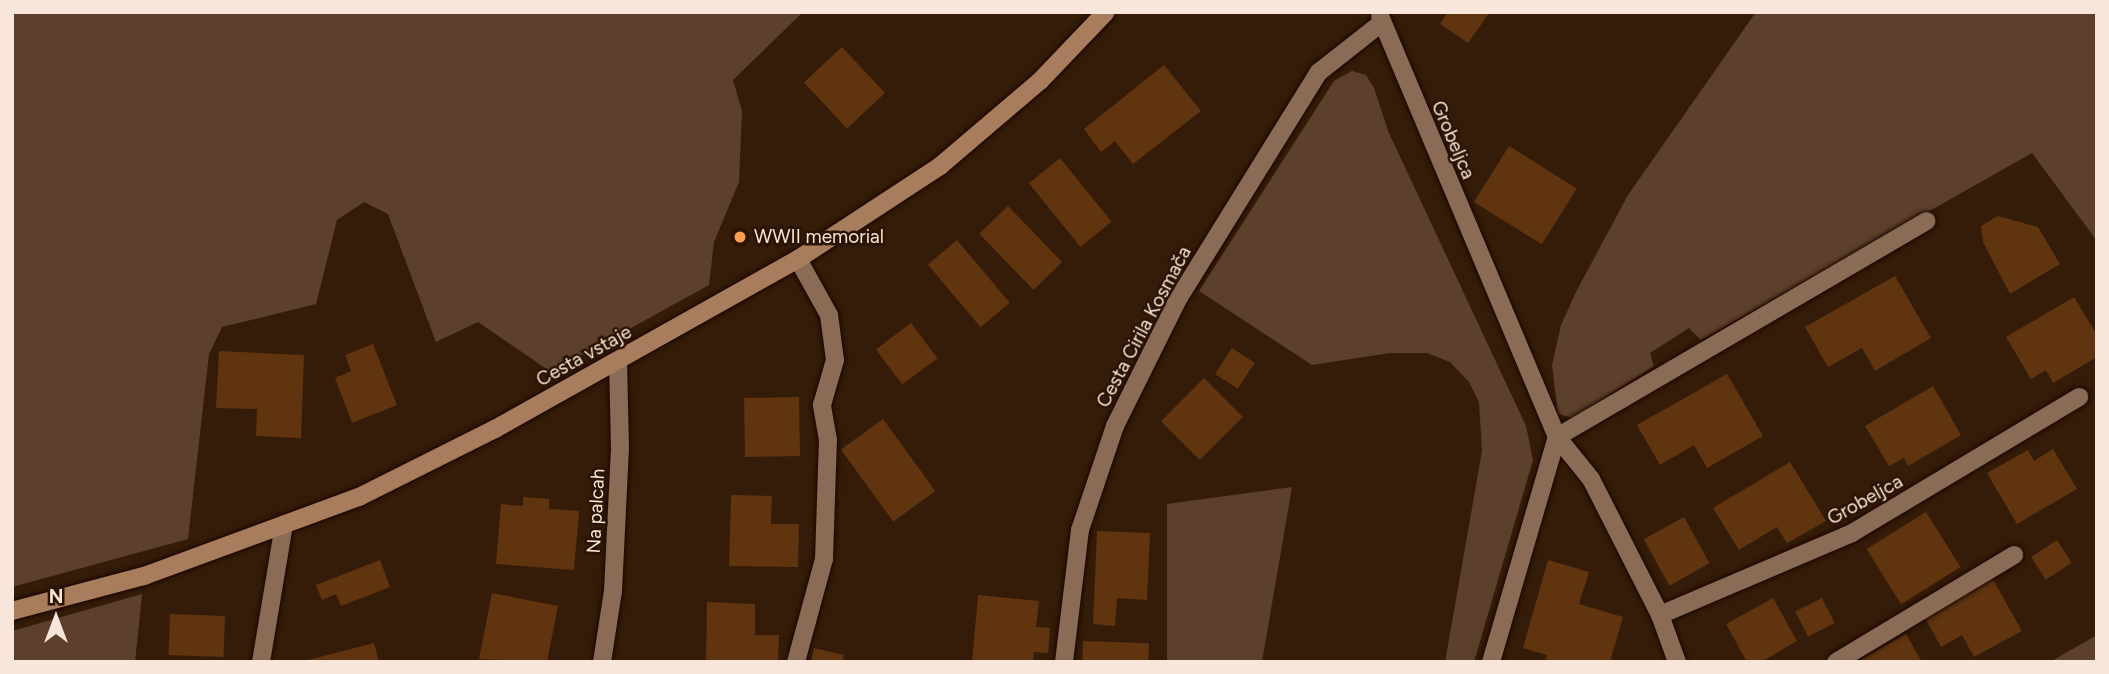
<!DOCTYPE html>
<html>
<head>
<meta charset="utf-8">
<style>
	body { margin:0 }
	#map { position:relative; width:2109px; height:674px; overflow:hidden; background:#351c08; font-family:Figtree,sans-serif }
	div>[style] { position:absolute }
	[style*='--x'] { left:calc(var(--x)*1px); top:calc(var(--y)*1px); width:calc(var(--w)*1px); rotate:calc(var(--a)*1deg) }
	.green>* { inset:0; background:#5d402b }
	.building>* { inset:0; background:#5f340f; transform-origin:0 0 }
	.roads { filter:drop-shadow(0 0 2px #1b0600) drop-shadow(0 0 2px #1b0600) }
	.street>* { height:18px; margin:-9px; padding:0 9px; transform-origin:9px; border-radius:9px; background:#896b56 }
	.secondary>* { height:18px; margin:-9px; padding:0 9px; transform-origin:9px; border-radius:9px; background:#a87d5e }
	.dots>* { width:19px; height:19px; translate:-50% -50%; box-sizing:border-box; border:4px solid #2a1301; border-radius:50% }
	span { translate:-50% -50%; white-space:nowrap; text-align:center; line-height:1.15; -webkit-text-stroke:5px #2a1301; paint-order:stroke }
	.street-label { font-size:19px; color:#f8e6da }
	.poi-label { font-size:19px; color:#f8e6da }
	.left { translate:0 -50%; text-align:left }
	.frame { position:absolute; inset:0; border:14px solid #f8e6da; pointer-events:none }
	.north { position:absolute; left:21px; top:583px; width:70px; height:70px; -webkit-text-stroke:5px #2a1301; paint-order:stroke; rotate:0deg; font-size:19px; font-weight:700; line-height:28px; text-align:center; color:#f8e6da }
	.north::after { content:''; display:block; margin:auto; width:24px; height:32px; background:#f8e6da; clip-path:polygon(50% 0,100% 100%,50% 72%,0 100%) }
</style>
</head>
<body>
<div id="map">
	<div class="green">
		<i style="clip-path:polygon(12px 12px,803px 12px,733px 80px,742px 111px,739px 182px,714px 242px,709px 285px,551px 372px,478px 322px,436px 342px,388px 214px,364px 202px,337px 220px,316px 304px,222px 327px,209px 354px,188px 539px,12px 587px)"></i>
		<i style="clip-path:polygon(1756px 12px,2097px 12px,2097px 241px,2032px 153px,1701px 340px,1689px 328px,1650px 353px,1654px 366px,1573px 418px,1558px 414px,1552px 365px,1561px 325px,1577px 290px,1628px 195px)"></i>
		<i style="clip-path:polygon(1352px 71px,1366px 75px,1374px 88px,1388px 131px,1526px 426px,1533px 460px,1474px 662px,1445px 662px,1482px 451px,1479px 402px,1469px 382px,1450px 362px,1427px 353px,1390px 353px,1312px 365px,1199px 291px,1334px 81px)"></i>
		<i style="clip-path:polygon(1292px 487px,1262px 662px,1167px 662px,1167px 504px)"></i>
		<i style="clip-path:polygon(142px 594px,135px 662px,12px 662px,12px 631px)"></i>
		<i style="clip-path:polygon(2097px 635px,2097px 662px,2050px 662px)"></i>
	</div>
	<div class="building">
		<i style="clip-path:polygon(1448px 12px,1490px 12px,1468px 43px,1440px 24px)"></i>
		<i style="left:842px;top:47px;width:63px;height:52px;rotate:47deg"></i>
		<i style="clip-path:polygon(1164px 65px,1201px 111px,1133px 164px,1115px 141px,1101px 152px,1084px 129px)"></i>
		<i style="left:1509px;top:146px;width:80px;height:66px;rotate:32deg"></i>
		<i style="left:1060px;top:158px;width:82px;height:40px;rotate:51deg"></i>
		<i style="left:1008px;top:206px;width:78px;height:40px;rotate:46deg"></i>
		<i style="clip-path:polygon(1998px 216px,2038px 227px,2060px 264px,2010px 294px,1983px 242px,1981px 226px)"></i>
		<i style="left:957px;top:240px;width:82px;height:38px;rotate:50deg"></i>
		<i style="clip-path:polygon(1895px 276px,1931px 338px,1875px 371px,1862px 348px,1828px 367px,1805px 327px)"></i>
		<i style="clip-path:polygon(2074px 297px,2097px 335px,2097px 357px,2053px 383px,2046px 370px,2031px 379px,2006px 337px)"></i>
		<i style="left:911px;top:323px;width:44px;height:44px;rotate:53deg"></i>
		<i style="clip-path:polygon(373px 344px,397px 405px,352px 423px,335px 378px,351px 371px,345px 355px)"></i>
		<i style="left:1232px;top:348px;width:27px;height:31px;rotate:33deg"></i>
		<i style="clip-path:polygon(219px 351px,304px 355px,301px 438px,256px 436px,257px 409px,216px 408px)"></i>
		<i style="clip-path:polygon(1727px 374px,1763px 436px,1707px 468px,1694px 445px,1660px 465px,1637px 425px)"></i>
		<i style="left:1204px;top:378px;width:55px;height:61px;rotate:45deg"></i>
		<i style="clip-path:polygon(1933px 386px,1961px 435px,1908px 466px,1904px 458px,1889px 466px,1865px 426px)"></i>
		<i style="left:799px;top:397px;width:59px;height:55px;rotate:89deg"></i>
		<i style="left:883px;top:419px;width:89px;height:52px;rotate:54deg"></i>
		<i style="clip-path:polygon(2053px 449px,2077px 489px,2017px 524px,1987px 473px,2028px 450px,2034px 461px)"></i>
		<i style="clip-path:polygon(1790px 462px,1826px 521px,1787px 543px,1777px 527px,1739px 550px,1713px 508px)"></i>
		<i style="clip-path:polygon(731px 495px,772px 496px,771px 524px,799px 524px,798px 567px,729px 566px)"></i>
		<i style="clip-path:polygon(523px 497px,549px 499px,549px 509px,579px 511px,574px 570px,496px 564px,501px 504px,523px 506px)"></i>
		<i style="left:1926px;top:512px;width:65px;height:70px;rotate:58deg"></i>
		<i style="left:1684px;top:517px;width:53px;height:46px;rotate:61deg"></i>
		<i style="clip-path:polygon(1097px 531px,1150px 533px,1147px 600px,1117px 598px,1115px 626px,1093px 624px)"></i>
		<i style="left:2057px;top:540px;width:27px;height:31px;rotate:57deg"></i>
		<i style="clip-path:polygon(380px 560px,390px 587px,341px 606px,336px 594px,322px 600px,316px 585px)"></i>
		<i style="clip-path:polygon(1548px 560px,1589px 572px,1579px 604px,1623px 617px,1610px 662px,1545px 662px,1547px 655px,1523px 648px)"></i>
		<i style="clip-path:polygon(1991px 576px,2022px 631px,1974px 657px,1962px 635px,1941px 647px,1923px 614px)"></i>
		<i style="clip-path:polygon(492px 593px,558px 606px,547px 662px,479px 659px)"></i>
		<i style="clip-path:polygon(978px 595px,1039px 601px,1036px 627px,1050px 628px,1048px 653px,1034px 652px,1033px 662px,972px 662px)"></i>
		<i style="clip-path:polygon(1773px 598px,1797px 641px,1761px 662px,1747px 662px,1726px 624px)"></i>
		<i style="left:1822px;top:598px;width:28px;height:30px;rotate:63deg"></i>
		<i style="clip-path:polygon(707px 602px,755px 604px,755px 635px,779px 635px,778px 662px,706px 662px)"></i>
		<i style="left:170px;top:614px;width:55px;height:41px;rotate:2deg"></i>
		<i style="clip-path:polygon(1906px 634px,1922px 662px,1857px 662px)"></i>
		<i style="left:1083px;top:641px;width:66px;height:21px;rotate:2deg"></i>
		<i style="clip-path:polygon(374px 643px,379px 662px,304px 662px,304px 661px)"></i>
		<i style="clip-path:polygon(814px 648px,844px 655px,842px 662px,811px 662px)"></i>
	</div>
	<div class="roads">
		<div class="street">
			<i style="--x:1380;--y:16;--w:457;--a:67.2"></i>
			<i style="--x:1557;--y:437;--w:54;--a:51"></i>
			<i style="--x:1591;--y:479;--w:153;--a:63.1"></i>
			<i style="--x:1660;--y:615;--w:50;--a:70.1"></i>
			<i style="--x:1660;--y:615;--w:209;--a:-23.1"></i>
			<i style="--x:1852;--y:533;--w:265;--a:-30.9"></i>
			<i style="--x:261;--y:662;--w:139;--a:-80.5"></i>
			<i style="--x:602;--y:662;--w:72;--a:-81.2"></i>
			<i style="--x:613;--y:591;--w:143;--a:-87.2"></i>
			<i style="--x:620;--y:448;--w:87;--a:-91.3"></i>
			<i style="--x:796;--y:662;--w:107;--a:-74.8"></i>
			<i style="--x:824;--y:559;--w:119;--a:-88.1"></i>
			<i style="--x:828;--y:440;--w:36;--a:-100"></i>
			<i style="--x:822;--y:405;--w:47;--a:-73.9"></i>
			<i style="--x:835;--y:360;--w:45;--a:-97.6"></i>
			<i style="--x:829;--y:315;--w:64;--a:-119"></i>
			<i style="--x:1064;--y:662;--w:133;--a:-83.1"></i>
			<i style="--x:1080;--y:530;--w:110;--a:-71.4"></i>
			<i style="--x:1115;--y:426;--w:142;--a:-63.6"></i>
			<i style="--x:1178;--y:299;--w:267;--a:-58.2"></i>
			<i style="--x:1319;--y:72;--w:78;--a:-38.2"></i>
			<i style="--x:1491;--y:662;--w:234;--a:-73.7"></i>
			<i style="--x:1557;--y:437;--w:428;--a:-30.3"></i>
			<i style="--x:1836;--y:662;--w:208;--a:-31"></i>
		</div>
		<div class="secondary">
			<i style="--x:12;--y:611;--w:137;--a:-14.9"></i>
			<i style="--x:144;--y:576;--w:229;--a:-20.2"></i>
			<i style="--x:359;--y:497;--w:152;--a:-26.6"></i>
			<i style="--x:495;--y:429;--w:347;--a:-29.3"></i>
			<i style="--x:798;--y:259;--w:170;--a:-33.2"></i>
			<i style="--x:940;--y:166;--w:131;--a:-40.4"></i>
			<i style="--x:1040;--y:81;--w:95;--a:-46.3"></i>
		</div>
	</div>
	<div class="dots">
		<i style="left:740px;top:237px;background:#fc9e52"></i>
	</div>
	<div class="street-label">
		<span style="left:1453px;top:140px;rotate:67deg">Grobeljca</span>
		<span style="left:1144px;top:327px;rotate:-62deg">Cesta Cirila Kosmača</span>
		<span style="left:584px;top:356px;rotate:-29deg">Cesta vstaje</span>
		<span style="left:1865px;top:500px;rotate:-29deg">Grobeljca</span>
		<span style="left:596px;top:511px;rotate:-87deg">Na palcah</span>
	</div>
	<div class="poi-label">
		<span class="left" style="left:754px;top:237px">WWII memorial</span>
	</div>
	<div class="frame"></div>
	<div class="north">N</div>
</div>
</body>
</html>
